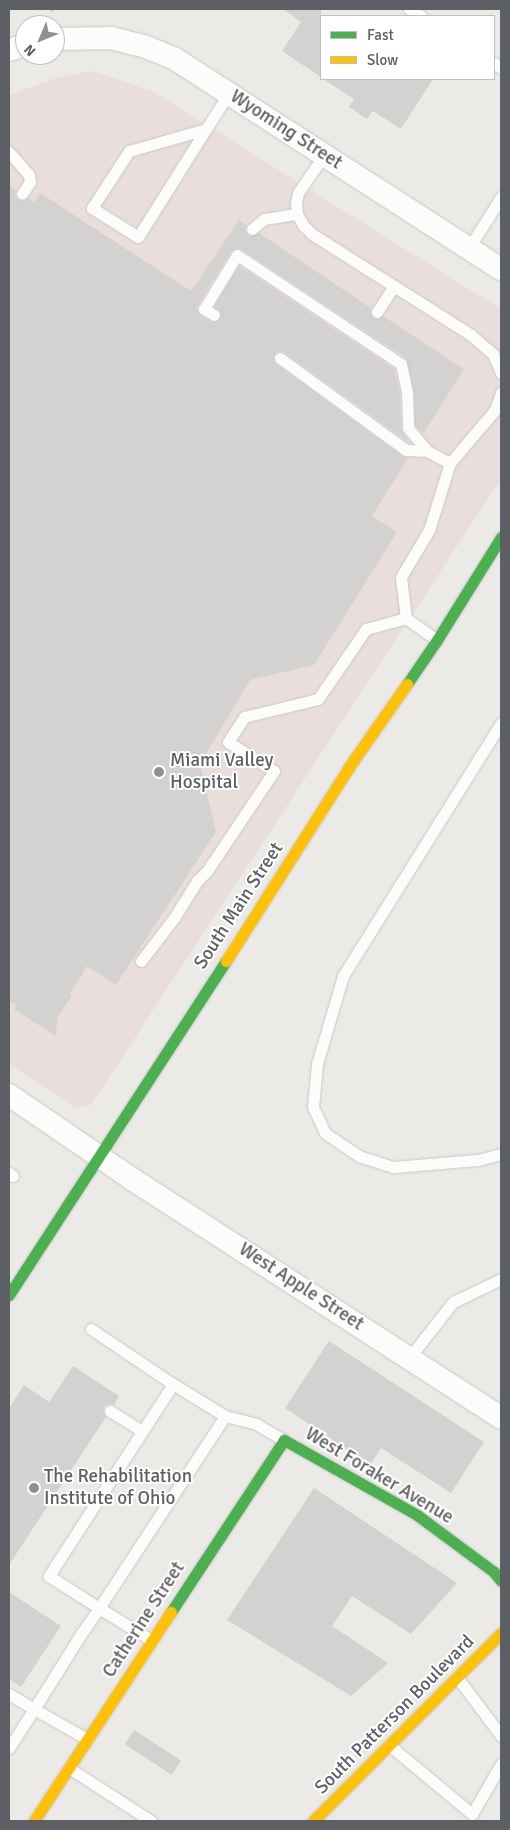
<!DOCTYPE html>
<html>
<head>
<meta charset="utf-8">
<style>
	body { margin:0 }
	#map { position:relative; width:510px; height:1830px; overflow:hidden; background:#eceae6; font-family:Signika,sans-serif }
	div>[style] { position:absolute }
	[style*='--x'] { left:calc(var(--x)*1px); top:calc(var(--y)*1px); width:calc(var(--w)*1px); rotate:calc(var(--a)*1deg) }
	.medical>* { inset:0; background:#eadedc }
	.building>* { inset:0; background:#d4d2d0; transform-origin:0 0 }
	.path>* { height:3px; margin-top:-1.5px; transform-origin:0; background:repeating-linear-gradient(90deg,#c8cdca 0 5px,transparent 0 7.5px) }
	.roads { filter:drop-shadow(0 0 1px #c8c7c7) drop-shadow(0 0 1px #c8c7c7) }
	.lane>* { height:11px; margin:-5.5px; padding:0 5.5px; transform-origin:5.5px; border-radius:5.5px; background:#fcfcfb }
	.street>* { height:22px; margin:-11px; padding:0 11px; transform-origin:11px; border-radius:11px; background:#fcfcfb }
	.fast>* { height:11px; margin:-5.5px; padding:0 5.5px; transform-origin:5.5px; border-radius:5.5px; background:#4caf50 }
	.slow>* { height:11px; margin:-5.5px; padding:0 5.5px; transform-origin:5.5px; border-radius:5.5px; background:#ffc107 }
	.dots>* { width:14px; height:14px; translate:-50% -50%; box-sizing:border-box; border:2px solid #fff; border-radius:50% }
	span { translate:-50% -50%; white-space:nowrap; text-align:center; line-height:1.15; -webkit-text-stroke:4px #fff; paint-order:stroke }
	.street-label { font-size:19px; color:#5c6064 }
	.poi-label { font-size:19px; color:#5c6064 }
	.left { translate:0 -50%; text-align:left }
	.frame { position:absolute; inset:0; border:10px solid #5c6064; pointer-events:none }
	.legend { position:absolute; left:320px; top:15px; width:175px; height:65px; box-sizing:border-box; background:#fff; border:1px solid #bebfc1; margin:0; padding:6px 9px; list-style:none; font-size:15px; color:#5c6064 }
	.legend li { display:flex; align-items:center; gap:10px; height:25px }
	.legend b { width:25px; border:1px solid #bebfc1 }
	.north { position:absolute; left:15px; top:15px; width:50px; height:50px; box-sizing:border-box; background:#fff; border:1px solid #bebfc1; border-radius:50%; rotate:225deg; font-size:14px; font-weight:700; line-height:20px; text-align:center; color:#5c6064 }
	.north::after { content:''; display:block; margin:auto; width:18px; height:22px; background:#8e9092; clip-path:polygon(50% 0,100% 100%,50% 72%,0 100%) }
</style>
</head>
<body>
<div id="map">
	<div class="medical">
		<i style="clip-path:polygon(93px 71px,154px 92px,501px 309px,501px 479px,91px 1105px,76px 1108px,9px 1064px,9px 95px,59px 77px)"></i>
	</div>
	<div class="building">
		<i style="clip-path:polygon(283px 9px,321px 9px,321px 77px,282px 51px,301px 22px)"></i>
		<i style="clip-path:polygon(323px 79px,433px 79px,401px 129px,373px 111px,367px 119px,349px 107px,354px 99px)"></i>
		<i style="clip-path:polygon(9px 186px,16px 190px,15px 197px,21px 201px,28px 198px,34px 202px,40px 193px,191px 291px,239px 220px,246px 225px,245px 231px,249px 236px,259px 233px,371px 308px,370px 312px,373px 318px,377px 319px,383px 316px,464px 369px,423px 434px,415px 425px,414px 392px,406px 358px,241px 249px,237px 248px,231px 251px,198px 305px,197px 309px,200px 315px,211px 322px,218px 321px,221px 312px,214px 306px,239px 266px,394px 369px,400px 394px,401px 429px,410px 443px,284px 352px,277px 351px,273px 358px,276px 364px,402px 456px,408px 458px,372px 516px,397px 532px,314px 665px,250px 680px,200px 764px,216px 832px,116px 985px,87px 966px,70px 994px,72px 996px,57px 1018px,56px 1036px,14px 1009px,17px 1005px,9px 1001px)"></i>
		<i style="clip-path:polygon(329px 1341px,484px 1442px,451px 1493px,381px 1448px,370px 1465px,285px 1408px)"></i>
		<i style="clip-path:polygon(73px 1366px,119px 1396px,114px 1405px,110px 1404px,104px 1407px,103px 1411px,106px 1417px,9px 1565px,9px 1408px,24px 1385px,49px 1402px)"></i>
		<i style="clip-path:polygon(314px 1488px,457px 1583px,411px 1634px,352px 1596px,332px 1626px,388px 1663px,351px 1696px,227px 1620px)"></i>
		<i style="clip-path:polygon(9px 1592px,61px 1626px,21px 1687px,9px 1679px)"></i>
		<i style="left:134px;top:1730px;width:56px;height:17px;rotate:33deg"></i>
	</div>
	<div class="path">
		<i style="--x:52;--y:9;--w:2;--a:63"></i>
	</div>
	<div class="roads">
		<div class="lane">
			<i style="--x:409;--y:9;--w:14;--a:30"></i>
			<i style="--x:494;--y:63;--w:9;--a:36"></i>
			<i style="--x:206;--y:129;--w:80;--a:164.1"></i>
			<i style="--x:129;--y:151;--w:68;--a:123"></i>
			<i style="--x:92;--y:208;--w:54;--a:32.2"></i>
			<i style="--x:138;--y:237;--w:128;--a:-57.8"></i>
			<i style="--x:206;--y:129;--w:43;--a:-57.4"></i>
			<i style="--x:9;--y:152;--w:30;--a:49"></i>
			<i style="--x:29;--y:175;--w:7;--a:82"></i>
			<i style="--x:30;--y:182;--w:14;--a:124"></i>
			<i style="--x:324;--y:155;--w:46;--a:124.4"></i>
			<i style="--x:298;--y:193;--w:10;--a:101"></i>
			<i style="--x:296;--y:203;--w:11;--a:85"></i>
			<i style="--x:297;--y:214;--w:13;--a:61"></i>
			<i style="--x:303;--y:225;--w:13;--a:45"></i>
			<i style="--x:312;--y:234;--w:188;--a:32.4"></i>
			<i style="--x:471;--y:335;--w:29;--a:41"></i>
			<i style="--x:493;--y:354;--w:21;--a:67"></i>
			<i style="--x:252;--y:229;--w:16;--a:-40"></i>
			<i style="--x:264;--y:219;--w:33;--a:-9"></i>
			<i style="--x:469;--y:248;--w:60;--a:-57.9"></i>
			<i style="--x:377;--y:312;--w:31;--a:-57"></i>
			<i style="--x:214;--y:315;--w:12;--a:-149"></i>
			<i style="--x:204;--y:309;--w:63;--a:-58.6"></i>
			<i style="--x:237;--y:255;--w:197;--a:33.6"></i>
			<i style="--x:401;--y:364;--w:30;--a:78"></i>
			<i style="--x:407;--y:393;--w:35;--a:88"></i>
			<i style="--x:408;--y:428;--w:30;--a:50"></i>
			<i style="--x:427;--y:451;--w:21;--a:-177"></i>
			<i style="--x:406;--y:450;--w:156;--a:-143.9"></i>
			<i style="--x:427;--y:451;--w:26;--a:28"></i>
			<i style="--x:437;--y:640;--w:38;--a:-145"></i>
			<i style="--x:406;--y:618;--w:41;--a:-97"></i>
			<i style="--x:401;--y:577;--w:55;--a:-59.2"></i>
			<i style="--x:429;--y:530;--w:70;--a:-72.6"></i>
			<i style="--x:450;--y:463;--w:70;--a:-49.7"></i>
			<i style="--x:495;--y:410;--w:18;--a:-71"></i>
			<i style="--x:501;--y:723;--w:298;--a:122"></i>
			<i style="--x:343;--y:976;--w:92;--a:106.5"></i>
			<i style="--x:317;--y:1064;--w:43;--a:95.3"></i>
			<i style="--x:313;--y:1107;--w:29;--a:65"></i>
			<i style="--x:325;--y:1133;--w:41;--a:34.1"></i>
			<i style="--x:359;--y:1156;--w:36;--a:18"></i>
			<i style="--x:393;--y:1167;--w:85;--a:-4.7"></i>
			<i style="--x:478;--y:1160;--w:24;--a:-15"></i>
			<i style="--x:141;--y:961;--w:54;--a:-52.5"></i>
			<i style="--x:174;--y:918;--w:44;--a:-58.1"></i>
			<i style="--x:197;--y:881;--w:14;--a:-45"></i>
			<i style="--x:207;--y:871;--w:120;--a:-56.2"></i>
			<i style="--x:274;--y:771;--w:54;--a:-147.8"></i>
			<i style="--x:228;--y:742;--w:30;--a:-57"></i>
			<i style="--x:244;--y:717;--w:76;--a:-13.7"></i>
			<i style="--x:318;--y:699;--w:85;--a:-55.6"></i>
			<i style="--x:366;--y:629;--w:41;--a:-15.4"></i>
			<i style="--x:9;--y:1173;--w:5;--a:37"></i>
			<i style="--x:91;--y:1329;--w:99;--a:33.9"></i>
			<i style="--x:173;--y:1384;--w:61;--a:31.6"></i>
			<i style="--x:409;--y:1358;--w:71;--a:-51.8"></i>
			<i style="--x:453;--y:1302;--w:53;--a:-25.6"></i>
			<i style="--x:173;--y:1384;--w:229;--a:122.9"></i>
			<i style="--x:49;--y:1576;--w:59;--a:32.6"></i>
			<i style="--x:99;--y:1608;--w:230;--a:-56.7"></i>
			<i style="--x:225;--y:1416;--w:32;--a:14"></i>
			<i style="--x:256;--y:1424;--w:32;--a:30"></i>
			<i style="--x:110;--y:1411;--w:38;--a:32"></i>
			<i style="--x:457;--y:1677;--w:74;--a:53.3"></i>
			<i style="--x:9;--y:1694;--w:29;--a:31"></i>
			<i style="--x:34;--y:1709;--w:46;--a:122.7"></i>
			<i style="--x:87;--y:1739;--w:61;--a:-150.5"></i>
			<i style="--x:34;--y:1709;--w:89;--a:-57.9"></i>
			<i style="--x:81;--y:1634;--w:32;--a:-55"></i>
			<i style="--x:99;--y:1608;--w:61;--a:31.6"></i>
			<i style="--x:389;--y:1745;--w:108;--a:39.7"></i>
			<i style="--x:472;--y:1814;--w:58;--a:-59.9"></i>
			<i style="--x:69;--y:1768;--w:98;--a:32.9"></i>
		</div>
		<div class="street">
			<i style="--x:55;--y:39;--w:56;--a:-1"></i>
			<i style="--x:111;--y:38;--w:36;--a:14"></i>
			<i style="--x:146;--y:47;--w:31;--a:22"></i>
			<i style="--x:175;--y:59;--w:388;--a:32.8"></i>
			<i style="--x:9;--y:50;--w:17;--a:-17"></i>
			<i style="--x:9;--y:1095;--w:149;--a:34.3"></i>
			<i style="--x:132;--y:1179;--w:440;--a:32.9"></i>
		</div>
		<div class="fast">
			<i style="--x:407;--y:684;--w:53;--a:-55.7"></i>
			<i style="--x:437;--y:640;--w:121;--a:-58.1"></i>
			<i style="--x:9;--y:1295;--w:398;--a:-57"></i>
			<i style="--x:171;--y:1612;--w:206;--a:-56.7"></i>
			<i style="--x:284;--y:1440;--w:153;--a:29.4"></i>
			<i style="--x:417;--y:1515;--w:96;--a:36.5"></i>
			<i style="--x:494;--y:1572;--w:11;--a:52"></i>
		</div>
		<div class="slow">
			<i style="--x:226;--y:961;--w:237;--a:-57.6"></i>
			<i style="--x:353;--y:761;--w:94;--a:-55"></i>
			<i style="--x:34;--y:1821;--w:250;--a:-56.8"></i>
			<i style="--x:313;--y:1821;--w:266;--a:-45"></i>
		</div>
	</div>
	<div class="dots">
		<i style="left:159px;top:772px;background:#8e9092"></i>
		<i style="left:34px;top:1488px;background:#8e9092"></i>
	</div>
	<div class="street-label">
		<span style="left:286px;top:130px;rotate:33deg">Wyoming Street</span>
		<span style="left:239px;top:906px;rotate:-57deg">South Main Street</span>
		<span style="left:301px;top:1287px;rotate:33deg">West Apple Street</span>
		<span style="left:379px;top:1476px;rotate:31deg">West Foraker Avenue</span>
		<span style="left:144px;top:1620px;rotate:-57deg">Catherine Street</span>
		<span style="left:395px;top:1715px;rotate:-45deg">South Patterson Boulevard</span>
	</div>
	<div class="poi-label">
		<span class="left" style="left:170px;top:772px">Miami Valley<br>Hospital</span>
		<span class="left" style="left:44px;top:1488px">The Rehabilitation<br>Institute of Ohio</span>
	</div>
	<div class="frame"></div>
	<ul class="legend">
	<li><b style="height:6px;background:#4caf50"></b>Fast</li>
	<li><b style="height:6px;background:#ffc107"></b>Slow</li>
	</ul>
	<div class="north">N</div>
</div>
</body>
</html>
